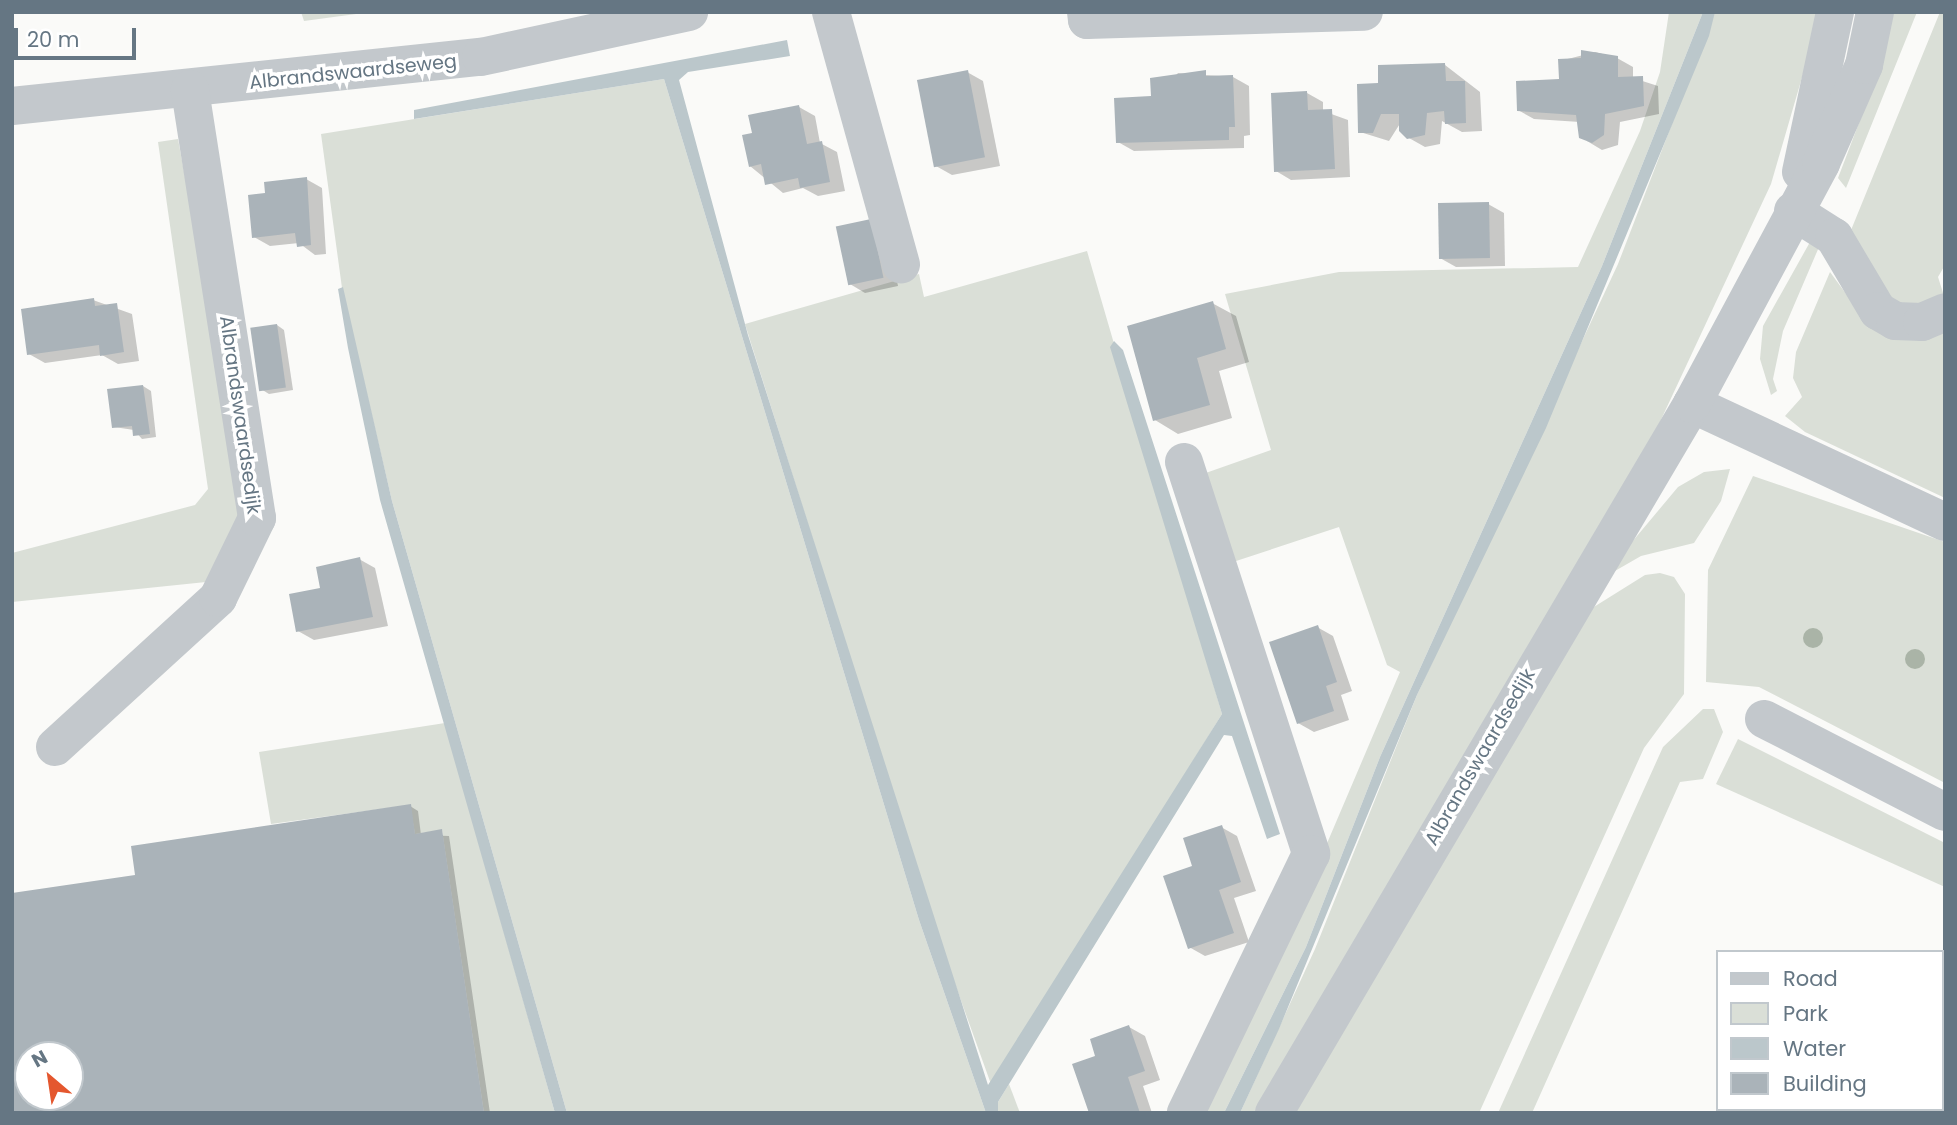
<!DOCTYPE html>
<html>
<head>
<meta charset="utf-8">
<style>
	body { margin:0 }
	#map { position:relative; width:1957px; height:1125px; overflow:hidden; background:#fafaf8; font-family:Poppins,sans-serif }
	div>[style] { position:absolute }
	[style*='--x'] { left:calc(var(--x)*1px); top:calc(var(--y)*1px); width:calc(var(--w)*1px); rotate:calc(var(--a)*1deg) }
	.green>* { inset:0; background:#dadfd7 }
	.water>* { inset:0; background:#bbc7cb }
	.shadow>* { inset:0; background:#0003 }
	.building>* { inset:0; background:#aab3b9; transform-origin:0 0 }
	.minor>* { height:38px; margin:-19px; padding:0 19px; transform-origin:19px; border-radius:19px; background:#c3c8cc }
	.trees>* { width:20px; height:20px; margin:-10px; border-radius:50%; background:#aab4a7 }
	span { translate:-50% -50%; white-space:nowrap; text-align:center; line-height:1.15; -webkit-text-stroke:7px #fff; paint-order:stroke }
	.street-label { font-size:19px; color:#657683 }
	.frame { position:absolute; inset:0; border:14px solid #657683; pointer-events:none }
	.legend { position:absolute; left:1716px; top:950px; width:228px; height:161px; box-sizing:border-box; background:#fff; border:2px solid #c1c8cd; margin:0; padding:9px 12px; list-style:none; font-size:21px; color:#657683 }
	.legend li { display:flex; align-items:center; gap:14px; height:35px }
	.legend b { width:35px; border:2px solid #c1c8cd }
	.north { position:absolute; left:14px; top:1041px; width:70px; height:70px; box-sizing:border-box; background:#fff; border:2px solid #c1c8cd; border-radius:50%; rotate:331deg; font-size:19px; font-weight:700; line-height:28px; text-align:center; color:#657683 }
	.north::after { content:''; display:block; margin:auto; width:24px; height:32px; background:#e4572e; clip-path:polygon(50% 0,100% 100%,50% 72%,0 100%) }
	.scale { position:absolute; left:14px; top:28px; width:122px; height:32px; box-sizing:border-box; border:4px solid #657683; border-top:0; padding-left:9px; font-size:21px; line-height:24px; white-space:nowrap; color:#657683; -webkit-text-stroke:5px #fff; paint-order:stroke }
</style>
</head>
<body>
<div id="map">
	<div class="green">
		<i style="clip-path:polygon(301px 12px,371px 12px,304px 21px)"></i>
		<i style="clip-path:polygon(1669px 12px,1703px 12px,1602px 266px,1380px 757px,1306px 947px,1224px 1113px,1200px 1113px,1302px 902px,1400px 672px,1387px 665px,1339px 527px,1230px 563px,1200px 475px,1271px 450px,1225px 294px,1339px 272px,1578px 267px,1640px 131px,1660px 72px)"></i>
		<i style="clip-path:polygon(1715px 12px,1821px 12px,1771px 184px,1659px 424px,1259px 1113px,1240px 1113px,1315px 949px,1417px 695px,1618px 264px)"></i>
		<i style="clip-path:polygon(1884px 12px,1917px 12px,1846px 188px,1838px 178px,1873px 86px)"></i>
		<i style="clip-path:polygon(1940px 12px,1945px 12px,1945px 265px,1938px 277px,1945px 299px,1899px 312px,1849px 235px)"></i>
		<i style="clip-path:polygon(664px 79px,919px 920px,986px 1113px,567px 1113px,392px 501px,342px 288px,321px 134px)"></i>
		<i style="clip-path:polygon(178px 139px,245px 504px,206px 582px,12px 602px,12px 553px,195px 505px,208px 489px,158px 142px)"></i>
		<i style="clip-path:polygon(1810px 242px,1819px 247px,1783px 331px,1773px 379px,1777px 391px,1771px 395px,1760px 359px,1763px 326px)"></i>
		<i style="clip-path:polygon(1087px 251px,1222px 714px,992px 1087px,935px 928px,745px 324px,919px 274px,924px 297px)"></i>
		<i style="clip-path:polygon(1830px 272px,1866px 321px,1945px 326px,1945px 498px,1805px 432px,1785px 416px,1802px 397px,1793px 378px,1796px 352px)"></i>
		<i style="clip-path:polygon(1730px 469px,1721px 501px,1694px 543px,1641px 556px,1601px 579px,1678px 487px,1704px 472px)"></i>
		<i style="clip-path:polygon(1753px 476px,1945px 542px,1945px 783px,1759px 687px,1706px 682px,1708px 570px)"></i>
		<i style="clip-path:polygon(1660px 573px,1674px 577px,1685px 594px,1684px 694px,1644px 748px,1479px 1113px,1295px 1113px,1581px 615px,1645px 575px)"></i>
		<i style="clip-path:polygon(1703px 709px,1714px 709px,1723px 732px,1703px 779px,1680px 782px,1532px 1113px,1498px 1113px,1663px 747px)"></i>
		<i style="clip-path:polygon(445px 723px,555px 1113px,484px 1113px,442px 830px,415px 834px,410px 805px,271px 824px,259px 752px)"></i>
		<i style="clip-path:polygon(1738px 739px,1945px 843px,1945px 887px,1716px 784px)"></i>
		<i style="clip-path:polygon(1009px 1084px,1020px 1113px,998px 1113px,998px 1102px)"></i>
	</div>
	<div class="water">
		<i style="clip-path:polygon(1703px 12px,1715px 12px,1709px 36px,1546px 428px,1417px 695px,1279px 1029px,1240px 1113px,1224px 1113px,1306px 947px,1380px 757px,1602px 266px)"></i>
		<i style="clip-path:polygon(787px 40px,790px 56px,688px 72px,679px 80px,748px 335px,988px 1085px,1222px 714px,1110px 347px,1114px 341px,1123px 350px,1280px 834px,1267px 839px,1232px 736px,1224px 735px,998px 1102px,998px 1113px,986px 1113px,919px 920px,664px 79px,414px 119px,414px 110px)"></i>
		<i style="clip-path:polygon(343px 287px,392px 501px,567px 1113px,555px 1113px,380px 500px,348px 348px,338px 289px)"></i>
	</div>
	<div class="shadow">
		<i style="clip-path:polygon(1595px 52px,1617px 58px,1633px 67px,1633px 78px,1658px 86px,1659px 114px,1620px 122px,1618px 145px,1602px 150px,1587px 141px,1580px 122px,1534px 119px,1518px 110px,1561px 81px,1560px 61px)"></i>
		<i style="clip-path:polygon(1445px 65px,1480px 92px,1482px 131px,1462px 132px,1442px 121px,1440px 144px,1425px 147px,1409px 138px,1401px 122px,1389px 141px,1360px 132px,1380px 85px)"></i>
		<i style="clip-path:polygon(967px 72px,983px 81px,1000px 166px,952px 175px,936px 166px)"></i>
		<i style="clip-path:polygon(1178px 73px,1233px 77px,1249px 86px,1250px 135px,1244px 136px,1244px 148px,1134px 151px,1118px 142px)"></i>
		<i style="clip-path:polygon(1307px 93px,1323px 102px,1323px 111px,1348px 120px,1350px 177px,1291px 180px,1276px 171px)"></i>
		<i style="clip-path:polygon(799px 107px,815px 116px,820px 143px,837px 152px,845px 191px,818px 196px,803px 188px,783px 193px,750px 166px,754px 135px)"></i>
		<i style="clip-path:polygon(306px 179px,322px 188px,326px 254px,315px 255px,299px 243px,270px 246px,254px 237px,267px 194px)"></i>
		<i style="clip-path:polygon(1488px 204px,1504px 213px,1505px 266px,1456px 267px,1440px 258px)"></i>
		<i style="clip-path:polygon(887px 230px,898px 286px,865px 293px,850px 284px)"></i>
		<i style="clip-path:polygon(93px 300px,132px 314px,139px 361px,118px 364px,102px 355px,45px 363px,29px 354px)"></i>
		<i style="clip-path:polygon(1212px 303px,1236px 316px,1249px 362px,1219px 371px,1232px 418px,1178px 434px,1155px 420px)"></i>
		<i style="clip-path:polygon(277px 325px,284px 330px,293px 390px,269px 394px,261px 389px)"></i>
		<i style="clip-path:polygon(143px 386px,151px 391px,156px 437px,142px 439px,134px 430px,114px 427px)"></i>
		<i style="clip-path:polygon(359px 559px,375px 568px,388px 626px,314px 640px,298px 631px,322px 589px)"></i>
		<i style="clip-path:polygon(1317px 627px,1333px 636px,1352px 691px,1341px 695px,1349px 720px,1314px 732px,1298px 723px)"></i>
		<i style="clip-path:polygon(evenodd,410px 806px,418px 811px,421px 835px,449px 836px,490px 1113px,12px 1113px,12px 895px,137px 876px,410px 806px,28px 1055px,70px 1055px,70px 1097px,28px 1097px,28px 1055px)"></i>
		<i style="clip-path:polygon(1221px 827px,1237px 836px,1256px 891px,1234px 898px,1249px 942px,1205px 956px,1189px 947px,1195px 867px)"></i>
		<i style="clip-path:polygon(1129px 1027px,1145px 1036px,1160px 1080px,1143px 1086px,1152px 1113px,1091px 1113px,1097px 1057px)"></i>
	</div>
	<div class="building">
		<i style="clip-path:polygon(1581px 50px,1618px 56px,1618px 77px,1643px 76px,1644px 106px,1605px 114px,1604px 135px,1592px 143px,1579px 138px,1576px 115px,1517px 111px,1516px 81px,1559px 79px,1558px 59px,1581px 58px)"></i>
		<i style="clip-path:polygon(1445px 63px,1446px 81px,1465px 81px,1466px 123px,1445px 124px,1444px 111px,1427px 113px,1425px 135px,1407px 139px,1399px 131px,1399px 114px,1381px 114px,1373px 133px,1358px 133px,1357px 84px,1378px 83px,1378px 65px)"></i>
		<i style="left:968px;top:70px;width:89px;height:52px;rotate:79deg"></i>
		<i style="clip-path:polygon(1206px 70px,1206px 76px,1233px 75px,1235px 127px,1229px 127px,1229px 140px,1116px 143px,1114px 98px,1151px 96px,1150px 78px)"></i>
		<i style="clip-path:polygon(1307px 91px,1308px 110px,1332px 109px,1335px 169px,1274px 172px,1271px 93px)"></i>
		<i style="clip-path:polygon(799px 105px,807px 144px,822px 141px,830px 182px,800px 188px,798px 178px,765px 185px,761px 164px,749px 167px,742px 135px,752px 133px,748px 115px)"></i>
		<i style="clip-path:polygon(307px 177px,311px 245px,297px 247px,295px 233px,252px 238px,248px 195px,265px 193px,264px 182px)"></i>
		<i style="left:1489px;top:202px;width:56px;height:51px;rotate:89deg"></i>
		<i style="left:871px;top:219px;width:60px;height:36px;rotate:78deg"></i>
		<i style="clip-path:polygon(94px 298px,95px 306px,117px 303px,124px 352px,100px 356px,99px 345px,27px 355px,21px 309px)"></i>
		<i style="clip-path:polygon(1213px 301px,1226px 349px,1197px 358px,1210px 405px,1153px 421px,1127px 326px)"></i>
		<i style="left:277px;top:324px;width:64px;height:27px;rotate:82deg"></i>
		<i style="clip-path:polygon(143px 385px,150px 434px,133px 436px,132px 426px,112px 428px,107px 389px)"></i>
		<i style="clip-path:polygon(360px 557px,373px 617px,296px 632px,289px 594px,320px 588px,316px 567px)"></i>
		<i style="clip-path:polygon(1318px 625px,1337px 682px,1326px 686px,1334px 711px,1297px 724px,1269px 642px)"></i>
		<i style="clip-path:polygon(evenodd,411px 804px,415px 834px,442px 829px,484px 1113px,12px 1113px,12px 893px,135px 875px,131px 846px,411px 804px,28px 1055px,70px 1055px,70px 1097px,28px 1097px,28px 1055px)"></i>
		<i style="clip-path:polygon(1222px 825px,1241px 882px,1219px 890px,1234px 933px,1188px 949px,1163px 876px,1192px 866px,1183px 838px)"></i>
		<i style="clip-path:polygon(1129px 1025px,1145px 1071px,1128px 1077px,1140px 1113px,1089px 1113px,1072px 1064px,1095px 1056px,1090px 1039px)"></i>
	</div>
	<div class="minor">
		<i style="--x:831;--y:12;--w:262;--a:74.5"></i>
		<i style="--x:1086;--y:12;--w:8;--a:83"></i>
		<i style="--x:1087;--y:20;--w:277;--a:-1.7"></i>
		<i style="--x:12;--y:106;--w:472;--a:-6"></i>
		<i style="--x:481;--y:57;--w:213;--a:-12.2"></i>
		<i style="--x:1801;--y:172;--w:164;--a:-78"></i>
		<i style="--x:1793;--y:211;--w:49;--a:32.4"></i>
		<i style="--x:1834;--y:237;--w:86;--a:59.3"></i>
		<i style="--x:1878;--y:311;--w:20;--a:30"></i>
		<i style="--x:1895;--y:321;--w:27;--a:2"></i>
		<i style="--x:1922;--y:322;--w:25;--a:-23"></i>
		<i style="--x:1692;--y:404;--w:279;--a:25"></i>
		<i style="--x:1184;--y:462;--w:412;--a:72"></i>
		<i style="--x:1311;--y:854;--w:288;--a:115.8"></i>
		<i style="--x:1764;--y:719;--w:203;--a:27.2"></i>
		<i style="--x:55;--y:747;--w:221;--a:-42.4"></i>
		<i style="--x:218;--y:598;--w:89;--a:-64"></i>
		<i style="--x:257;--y:518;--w:434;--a:-98.9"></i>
		<i style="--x:1274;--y:1113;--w:823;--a:-59.48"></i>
		<i style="--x:1692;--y:404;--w:273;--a:-61.8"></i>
		<i style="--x:1821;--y:163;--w:107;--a:-66.3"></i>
		<i style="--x:1864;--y:65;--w:54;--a:-78.3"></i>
	</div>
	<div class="trees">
		<i style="left:1813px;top:638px"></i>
		<i style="left:1915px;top:659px"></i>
	</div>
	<div class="street-label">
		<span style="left:353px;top:72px;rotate:-6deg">Albrandswaardseweg</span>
		<span style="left:240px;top:415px;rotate:82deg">Albrandswaardsedijk</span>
		<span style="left:1480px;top:757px;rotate:-60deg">Albrandswaardsedijk</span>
	</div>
	<div class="frame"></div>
	<ul class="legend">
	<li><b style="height:9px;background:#c3c8cc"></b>Road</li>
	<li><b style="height:19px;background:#dadfd7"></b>Park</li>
	<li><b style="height:19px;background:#bbc7cb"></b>Water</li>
	<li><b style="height:19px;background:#aab3b9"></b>Building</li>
	</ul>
	<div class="north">N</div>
	<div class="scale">20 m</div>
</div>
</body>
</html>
